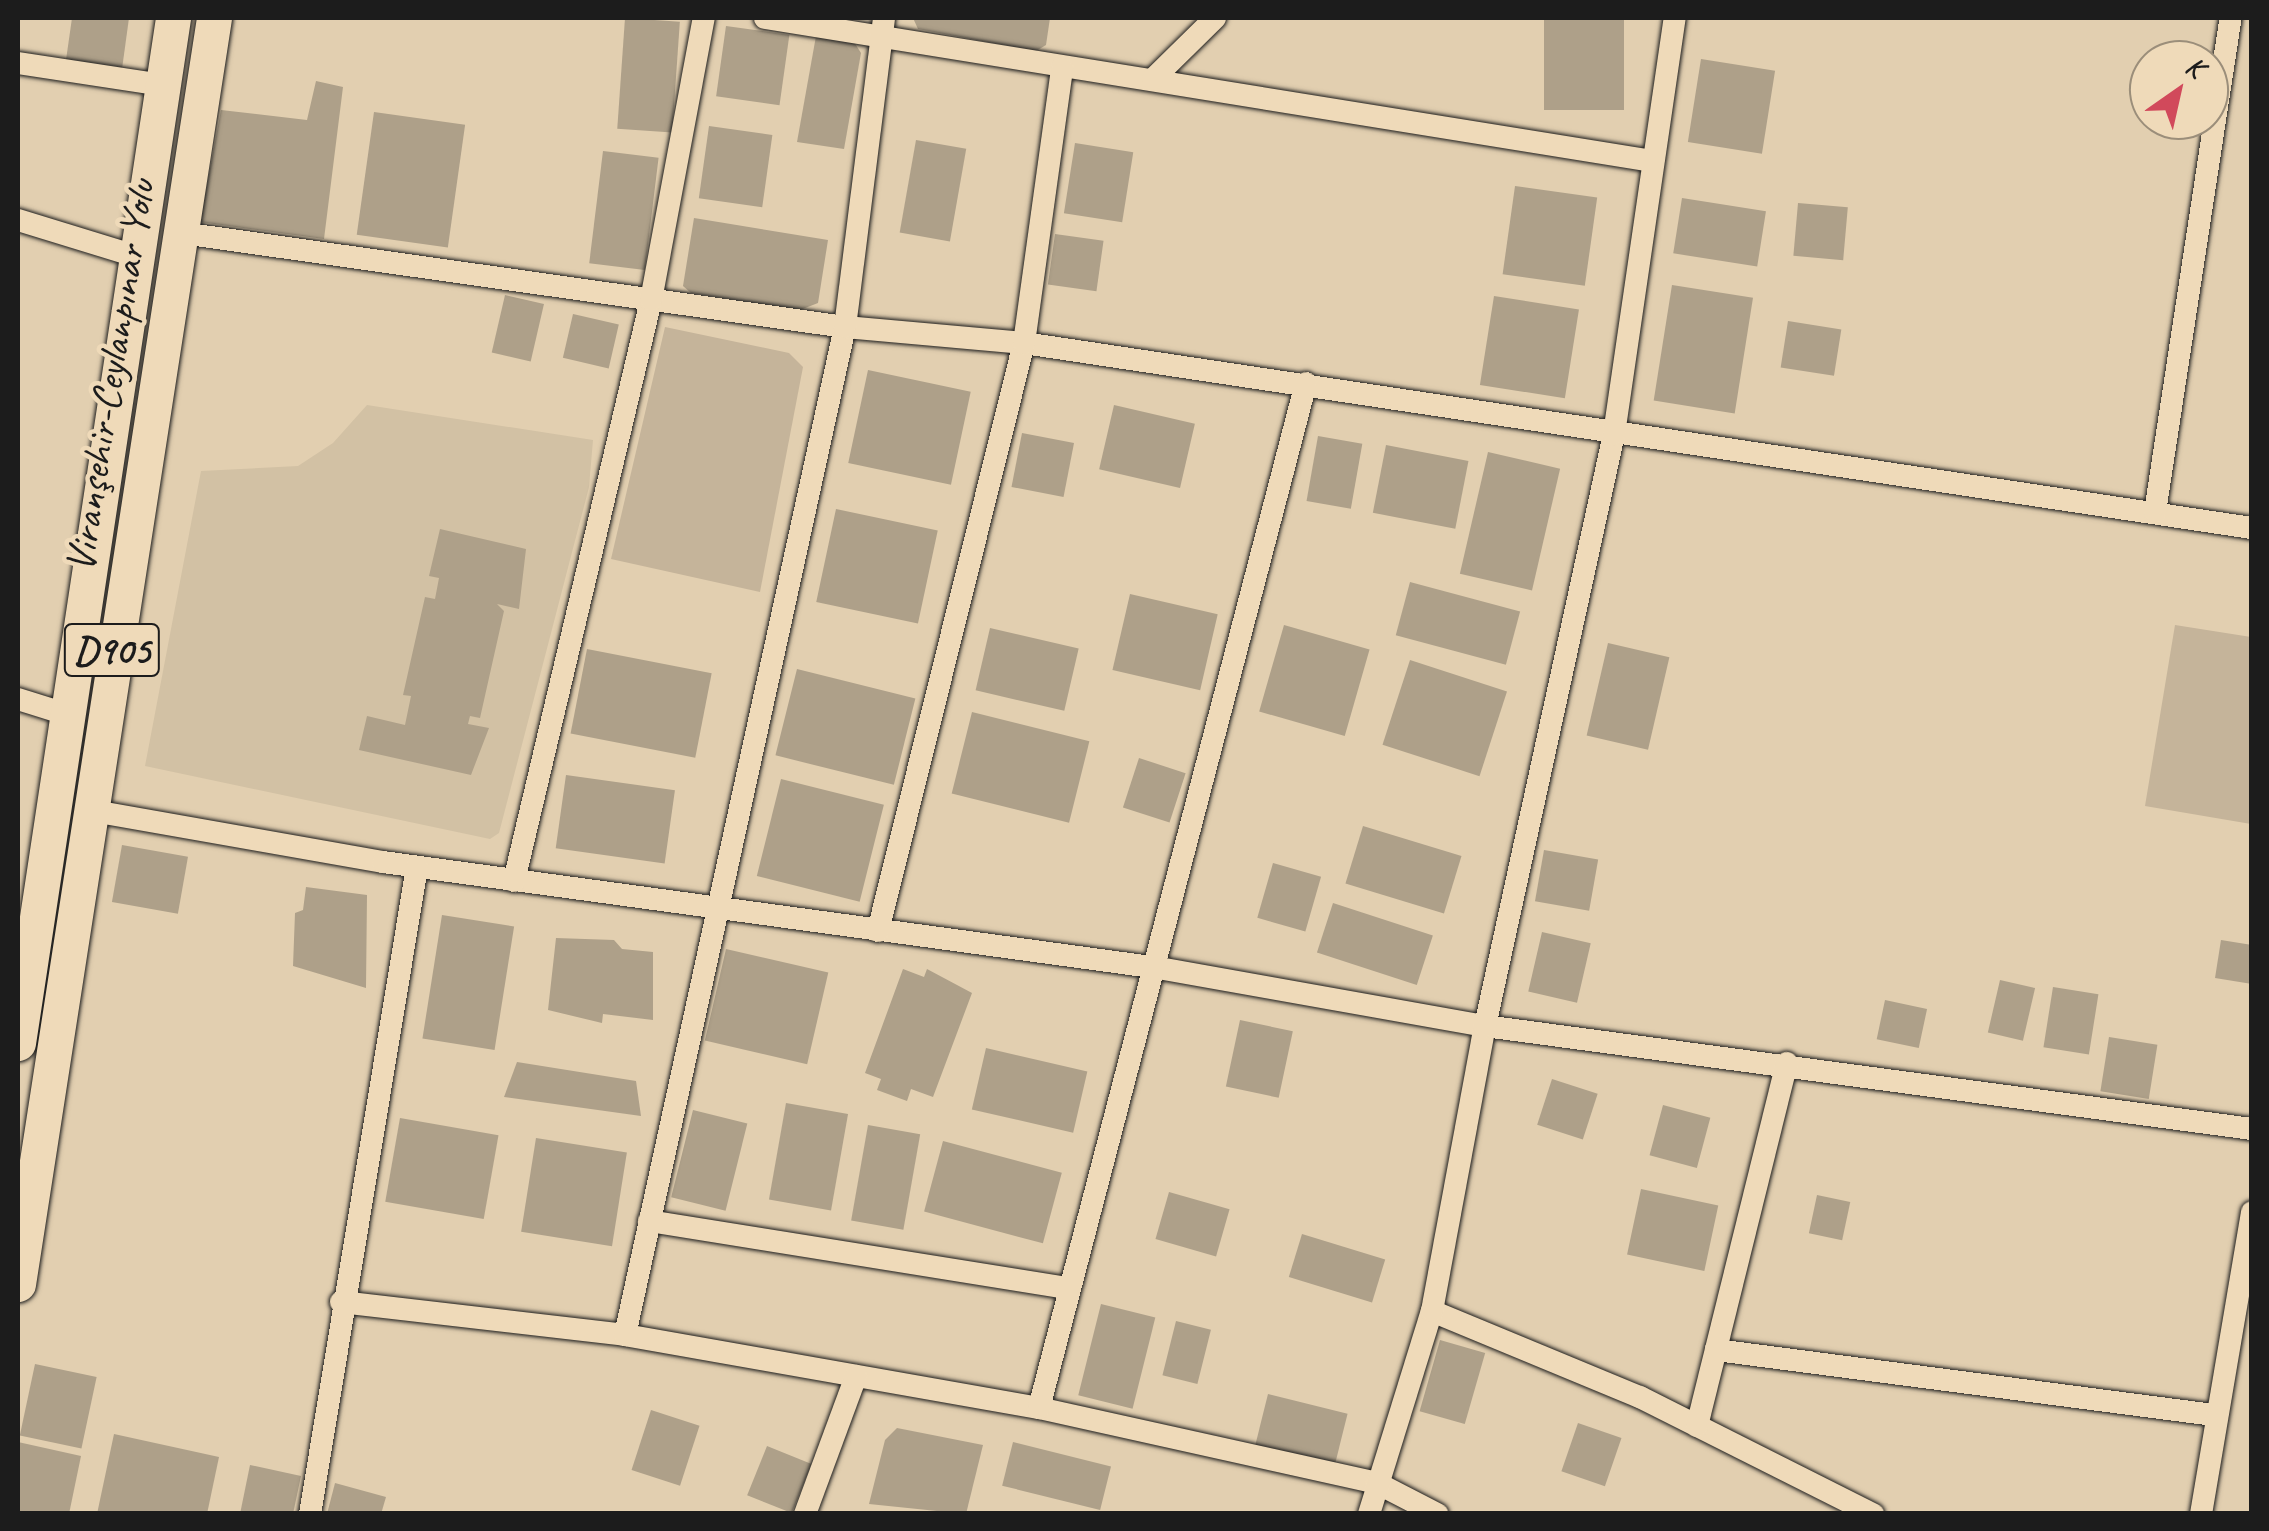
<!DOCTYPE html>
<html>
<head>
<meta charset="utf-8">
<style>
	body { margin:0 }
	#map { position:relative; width:2269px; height:1531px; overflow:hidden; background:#e2cfb0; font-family:Caveat,sans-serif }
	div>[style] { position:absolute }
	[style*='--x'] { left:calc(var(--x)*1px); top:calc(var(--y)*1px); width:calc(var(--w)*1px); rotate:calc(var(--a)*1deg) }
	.built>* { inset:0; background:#d2c1a4 }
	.green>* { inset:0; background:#c5b49a }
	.building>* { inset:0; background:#aea089; transform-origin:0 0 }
	.roads { filter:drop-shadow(0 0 2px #1c1c1c) drop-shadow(0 0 2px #1c1c1c) }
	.minor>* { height:22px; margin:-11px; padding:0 11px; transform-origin:11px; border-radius:11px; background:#efdab9 }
	.primary>* { height:35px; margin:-17.5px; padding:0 17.5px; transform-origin:17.5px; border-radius:17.5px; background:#efdab9 }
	span { translate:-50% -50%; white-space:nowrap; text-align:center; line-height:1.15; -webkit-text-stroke:9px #efdab9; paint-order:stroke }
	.shield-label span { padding:2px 8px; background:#efdab9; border:2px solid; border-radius:8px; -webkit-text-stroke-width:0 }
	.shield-label { font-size:40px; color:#1c1c1c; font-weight:700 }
	.street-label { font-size:42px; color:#1c1c1c }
	.frame { position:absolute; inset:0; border:20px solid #1c1c1c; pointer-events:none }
	.north { position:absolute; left:2129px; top:40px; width:100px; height:100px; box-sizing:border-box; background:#efdab9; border:2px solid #9b8e7a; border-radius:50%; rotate:34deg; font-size:28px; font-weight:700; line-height:40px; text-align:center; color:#1c1c1c }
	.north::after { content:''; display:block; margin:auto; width:35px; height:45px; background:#d1495b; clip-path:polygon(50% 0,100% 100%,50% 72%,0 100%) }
</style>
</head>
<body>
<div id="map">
	<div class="built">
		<i style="clip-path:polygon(367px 405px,593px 440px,589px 487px,499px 833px,490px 839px,145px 766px,201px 471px,298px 466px,333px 443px)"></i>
	</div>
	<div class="green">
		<i style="clip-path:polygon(665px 327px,789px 353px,803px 367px,760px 592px,611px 559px)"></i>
		<i style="clip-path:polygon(2175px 625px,2251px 637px,2251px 824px,2145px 806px)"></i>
	</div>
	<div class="building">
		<i style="clip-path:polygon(72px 18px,129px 18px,122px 69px,66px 60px)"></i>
		<i style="left:625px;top:18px;width:55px;height:111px;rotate:4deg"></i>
		<i style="clip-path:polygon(913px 18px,1050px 18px,1046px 45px,1036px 51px,918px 29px)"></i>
		<i style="left:1544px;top:18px;width:80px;height:92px"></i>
		<i style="left:726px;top:26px;width:64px;height:71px;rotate:8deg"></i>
		<i style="clip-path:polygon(816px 36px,854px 42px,861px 53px,844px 149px,797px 142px)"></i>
		<i style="left:1701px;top:59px;width:75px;height:84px;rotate:9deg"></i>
		<i style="clip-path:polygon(316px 81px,343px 87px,324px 239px,200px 222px,221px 110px,307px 120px)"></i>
		<i style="left:374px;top:112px;width:92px;height:124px;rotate:8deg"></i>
		<i style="left:709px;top:126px;width:64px;height:73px;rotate:8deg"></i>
		<i style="left:916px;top:140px;width:51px;height:94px;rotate:10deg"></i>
		<i style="left:1075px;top:143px;width:59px;height:71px;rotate:9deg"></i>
		<i style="left:603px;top:151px;width:56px;height:113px;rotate:7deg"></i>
		<i style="left:1515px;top:186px;width:83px;height:89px;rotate:8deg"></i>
		<i style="left:1682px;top:198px;width:85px;height:56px;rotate:9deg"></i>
		<i style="left:1798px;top:203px;width:50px;height:53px;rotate:5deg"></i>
		<i style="clip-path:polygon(694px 218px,828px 240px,818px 303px,800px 310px,691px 293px,683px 286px)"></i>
		<i style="left:1055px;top:234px;width:49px;height:51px;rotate:8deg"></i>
		<i style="left:1672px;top:285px;width:82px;height:117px;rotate:9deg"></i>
		<i style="left:505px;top:295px;width:40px;height:59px;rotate:13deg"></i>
		<i style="left:1494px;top:296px;width:86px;height:90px;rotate:9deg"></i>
		<i style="left:573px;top:314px;width:47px;height:45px;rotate:13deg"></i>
		<i style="left:1788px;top:321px;width:54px;height:47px;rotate:9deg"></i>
		<i style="left:868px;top:370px;width:105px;height:95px;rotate:12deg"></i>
		<i style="left:1114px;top:405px;width:83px;height:66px;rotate:13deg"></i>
		<i style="left:1022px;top:433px;width:53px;height:55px;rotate:11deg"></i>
		<i style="left:1318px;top:436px;width:45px;height:66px;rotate:10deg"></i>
		<i style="left:1386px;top:445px;width:84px;height:69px;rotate:11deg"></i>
		<i style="left:1488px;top:452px;width:74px;height:125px;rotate:13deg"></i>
		<i style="left:836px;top:509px;width:104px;height:95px;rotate:12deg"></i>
		<i style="clip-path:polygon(440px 529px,526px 549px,519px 609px,497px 604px,504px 611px,480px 718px,470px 716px,468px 724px,489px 728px,471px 775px,359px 750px,367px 716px,405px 725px,411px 696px,403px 695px,425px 597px,435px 599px,439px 578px,429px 576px)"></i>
		<i style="left:1410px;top:582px;width:114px;height:55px;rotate:15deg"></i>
		<i style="left:1130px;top:594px;width:90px;height:78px;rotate:13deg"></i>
		<i style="left:1284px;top:625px;width:89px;height:90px;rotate:16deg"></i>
		<i style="left:990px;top:628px;width:91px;height:64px;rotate:13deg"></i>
		<i style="left:1608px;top:643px;width:63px;height:95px;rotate:13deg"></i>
		<i style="left:587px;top:649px;width:127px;height:86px;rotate:11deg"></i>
		<i style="left:1410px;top:660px;width:102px;height:89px;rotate:18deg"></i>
		<i style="left:797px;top:669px;width:122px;height:89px;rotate:14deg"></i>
		<i style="left:972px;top:712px;width:121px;height:84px;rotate:14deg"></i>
		<i style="left:1139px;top:758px;width:49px;height:52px;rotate:18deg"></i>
		<i style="left:566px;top:775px;width:110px;height:74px;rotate:8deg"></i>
		<i style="left:781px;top:779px;width:106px;height:100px;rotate:14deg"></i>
		<i style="left:1363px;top:826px;width:103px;height:60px;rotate:17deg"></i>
		<i style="left:122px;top:845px;width:67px;height:58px;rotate:10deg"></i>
		<i style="left:1544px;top:850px;width:55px;height:52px;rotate:10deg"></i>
		<i style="left:1273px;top:863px;width:50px;height:57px;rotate:16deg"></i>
		<i style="clip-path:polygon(306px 887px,367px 895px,366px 988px,293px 966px,295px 913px,303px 910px)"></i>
		<i style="left:1333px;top:903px;width:105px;height:52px;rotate:18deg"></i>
		<i style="left:442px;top:915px;width:73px;height:125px;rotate:9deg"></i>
		<i style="left:1542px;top:932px;width:50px;height:61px;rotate:13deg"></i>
		<i style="clip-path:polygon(556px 938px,614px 940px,622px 949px,653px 952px,653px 1020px,603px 1014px,602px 1023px,548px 1010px)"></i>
		<i style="clip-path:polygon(2221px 940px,2252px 945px,2252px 984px,2215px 978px)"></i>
		<i style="left:726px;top:949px;width:105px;height:94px;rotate:13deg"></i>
		<i style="clip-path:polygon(903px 969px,924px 977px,927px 969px,972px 993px,933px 1097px,911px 1089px,907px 1101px,877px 1090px,881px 1079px,865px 1073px)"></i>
		<i style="left:2000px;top:980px;width:36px;height:54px;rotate:13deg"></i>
		<i style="left:2053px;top:987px;width:46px;height:61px;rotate:9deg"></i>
		<i style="left:1885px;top:1000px;width:43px;height:40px;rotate:12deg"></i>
		<i style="left:1240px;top:1020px;width:54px;height:68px;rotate:12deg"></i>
		<i style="left:2109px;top:1037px;width:49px;height:55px;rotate:9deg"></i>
		<i style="left:986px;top:1048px;width:104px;height:63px;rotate:13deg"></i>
		<i style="clip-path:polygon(517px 1062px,636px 1081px,641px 1116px,504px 1097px)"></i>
		<i style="left:1552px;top:1079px;width:48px;height:48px;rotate:18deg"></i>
		<i style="left:786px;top:1103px;width:63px;height:98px;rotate:10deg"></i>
		<i style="left:1663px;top:1105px;width:49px;height:52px;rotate:15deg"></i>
		<i style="left:693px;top:1110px;width:56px;height:90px;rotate:14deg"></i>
		<i style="left:400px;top:1118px;width:100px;height:85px;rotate:10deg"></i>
		<i style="left:868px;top:1125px;width:53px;height:97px;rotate:10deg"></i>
		<i style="left:536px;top:1138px;width:92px;height:95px;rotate:9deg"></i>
		<i style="left:943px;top:1141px;width:123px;height:73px;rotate:15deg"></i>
		<i style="left:1641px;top:1189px;width:79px;height:67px;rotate:12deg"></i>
		<i style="left:1169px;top:1192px;width:63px;height:49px;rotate:16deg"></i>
		<i style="left:1817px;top:1195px;width:34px;height:39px;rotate:12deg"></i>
		<i style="left:1302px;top:1234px;width:87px;height:45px;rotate:17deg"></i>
		<i style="left:1101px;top:1304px;width:56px;height:94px;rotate:14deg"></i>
		<i style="left:1176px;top:1321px;width:36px;height:56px;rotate:14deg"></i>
		<i style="left:1440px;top:1340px;width:47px;height:74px;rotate:16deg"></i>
		<i style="left:35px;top:1364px;width:63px;height:73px;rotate:12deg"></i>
		<i style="left:1268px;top:1394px;width:82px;height:53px;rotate:14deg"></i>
		<i style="left:651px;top:1410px;width:51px;height:63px;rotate:18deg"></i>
		<i style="left:1578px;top:1423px;width:46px;height:51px;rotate:19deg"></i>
		<i style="clip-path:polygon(897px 1428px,983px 1445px,966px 1514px,869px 1504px,885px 1440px)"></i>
		<i style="clip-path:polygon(114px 1434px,219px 1457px,207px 1514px,97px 1514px)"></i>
		<i style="clip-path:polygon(18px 1442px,81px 1456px,69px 1514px,18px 1514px)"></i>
		<i style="left:1013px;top:1442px;width:101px;height:45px;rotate:14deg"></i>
		<i style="left:767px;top:1446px;width:48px;height:53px;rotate:22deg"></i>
		<i style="clip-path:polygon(250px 1465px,301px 1476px,293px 1514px,240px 1514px)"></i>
		<i style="clip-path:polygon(335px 1483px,386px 1497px,381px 1514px,327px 1514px)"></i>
	</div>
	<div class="roads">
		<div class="minor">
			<i style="--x:765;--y:18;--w:898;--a:9.16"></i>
			<i style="--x:18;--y:63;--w:146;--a:8.7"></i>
			<i style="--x:1153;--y:79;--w:87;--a:-44.5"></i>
			<i style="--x:18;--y:220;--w:122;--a:17.1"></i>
			<i style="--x:182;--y:233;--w:670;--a:8.07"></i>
			<i style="--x:845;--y:327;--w:180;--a:5.1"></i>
			<i style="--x:1024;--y:343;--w:1242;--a:8.57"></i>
			<i style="--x:2155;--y:512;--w:500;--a:-81.3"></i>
			<i style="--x:18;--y:699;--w:50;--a:17.4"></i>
			<i style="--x:88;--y:810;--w:300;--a:10"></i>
			<i style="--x:383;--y:862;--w:783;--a:7.78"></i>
			<i style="--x:1159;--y:968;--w:331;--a:10.1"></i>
			<i style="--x:1485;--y:1026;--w:774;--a:7.65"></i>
			<i style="--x:514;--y:881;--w:597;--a:-76.73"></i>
			<i style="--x:651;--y:300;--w:287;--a:-79.4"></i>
			<i style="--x:878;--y:931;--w:606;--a:-76.06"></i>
			<i style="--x:1024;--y:343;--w:277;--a:-82.1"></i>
			<i style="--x:649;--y:1221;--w:421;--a:9.1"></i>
			<i style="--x:341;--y:1302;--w:286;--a:6.6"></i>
			<i style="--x:625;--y:1335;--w:420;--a:10"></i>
			<i style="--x:1039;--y:1408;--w:346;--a:12.5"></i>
			<i style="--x:1377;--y:1483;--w:68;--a:27.3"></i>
			<i style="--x:1432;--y:1311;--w:225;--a:22.5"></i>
			<i style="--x:1640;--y:1397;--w:261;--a:26.7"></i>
			<i style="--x:625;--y:1335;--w:1032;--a:-77.69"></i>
			<i style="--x:845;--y:327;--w:311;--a:-82.8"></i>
			<i style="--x:1716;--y:1350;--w:502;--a:7.44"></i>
			<i style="--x:1039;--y:1408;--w:1059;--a:-75.4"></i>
			<i style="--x:1697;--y:1426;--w:374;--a:-76.1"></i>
			<i style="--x:310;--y:1514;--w:656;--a:-80.61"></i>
			<i style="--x:805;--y:1514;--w:147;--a:-69.7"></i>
			<i style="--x:1369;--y:1514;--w:213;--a:-72.8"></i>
			<i style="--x:1432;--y:1311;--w:290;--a:-79.5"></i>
			<i style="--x:1485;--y:1026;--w:606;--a:-77.71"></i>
			<i style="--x:1614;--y:434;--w:420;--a:-81.7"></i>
			<i style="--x:2201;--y:1514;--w:306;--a:-80.4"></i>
		</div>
		<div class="primary">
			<i style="--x:18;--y:1043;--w:1037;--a:-81.4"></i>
			<i style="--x:18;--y:1284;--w:1281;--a:-81.2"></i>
		</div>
	</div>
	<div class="shield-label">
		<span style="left:112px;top:650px">D905</span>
	</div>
	<div class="street-label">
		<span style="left:111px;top:376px;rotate:-81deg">Viranşehir-Ceylanpınar Yolu</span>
	</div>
	<div class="frame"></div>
	<div class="north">K</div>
</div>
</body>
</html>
